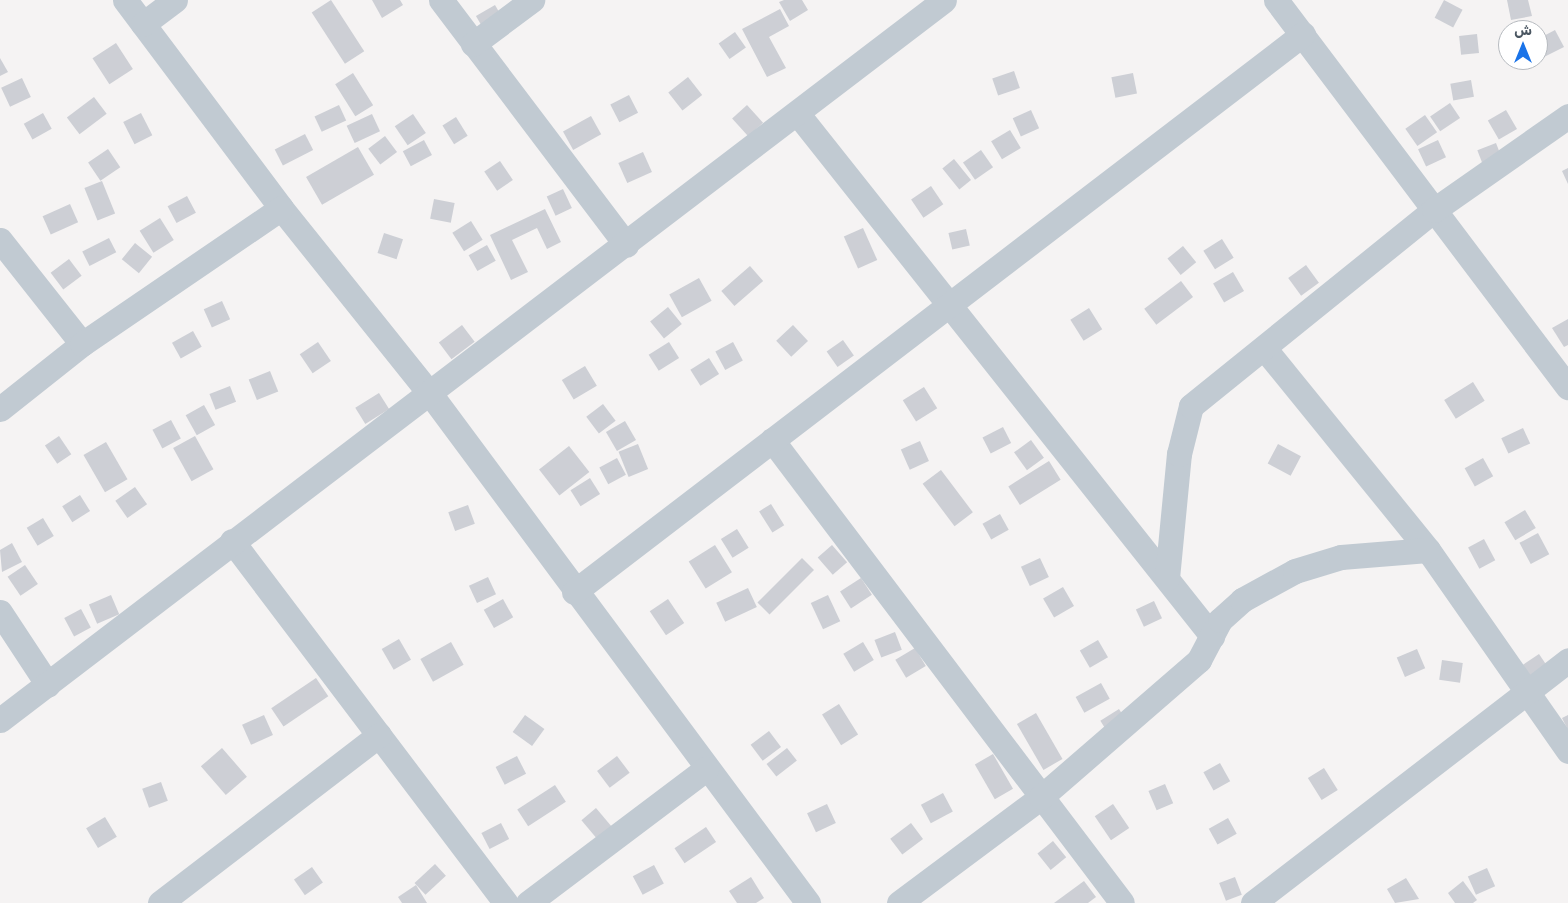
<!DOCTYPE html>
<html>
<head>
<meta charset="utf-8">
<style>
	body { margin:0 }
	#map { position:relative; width:1568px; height:903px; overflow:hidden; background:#f5f3f3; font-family:Rubik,"Noto Naskh Arabic",sans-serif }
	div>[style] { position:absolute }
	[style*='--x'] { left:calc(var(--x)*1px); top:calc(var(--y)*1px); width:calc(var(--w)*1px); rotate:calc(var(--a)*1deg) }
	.building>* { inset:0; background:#cdcfd5; transform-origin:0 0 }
	.minor>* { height:25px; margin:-12.5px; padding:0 12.5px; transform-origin:12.5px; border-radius:12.5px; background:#c1cad2 }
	span { translate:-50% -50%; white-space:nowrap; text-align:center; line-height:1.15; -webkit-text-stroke:4px #fff; paint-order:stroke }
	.north { position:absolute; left:1498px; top:20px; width:50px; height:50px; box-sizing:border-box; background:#fff; border:1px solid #b7bbc0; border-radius:50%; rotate:0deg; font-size:14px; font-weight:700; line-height:20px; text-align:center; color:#4a5661 }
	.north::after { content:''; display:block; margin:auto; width:18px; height:22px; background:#1a73e8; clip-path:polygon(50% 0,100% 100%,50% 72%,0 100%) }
</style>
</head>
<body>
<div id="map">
	<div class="building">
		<i style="left:331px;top:0;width:61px;height:23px;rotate:57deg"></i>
		<i style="clip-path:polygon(372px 0,400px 0,403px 5px,382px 18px)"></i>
		<i style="clip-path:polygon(784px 0,802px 0,808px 10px,790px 21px,779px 2px)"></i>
		<i style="left:1444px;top:0;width:21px;height:20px;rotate:28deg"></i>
		<i style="clip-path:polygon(1507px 0,1528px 0,1532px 16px,1511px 20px)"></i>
		<i style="left:495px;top:5px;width:20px;height:22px;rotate:60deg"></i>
		<i style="clip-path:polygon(780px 9px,789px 26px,769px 37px,786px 68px,767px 77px,742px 29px)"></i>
		<i style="clip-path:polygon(1555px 30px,1564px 47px,1538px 60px,1538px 39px)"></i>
		<i style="left:735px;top:32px;width:19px;height:20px;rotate:55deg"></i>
		<i style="left:1477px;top:34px;width:19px;height:18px;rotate:84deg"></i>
		<i style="left:116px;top:43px;width:31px;height:28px;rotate:57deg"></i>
		<i style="clip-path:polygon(0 58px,8px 72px,0 76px)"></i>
		<i style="left:1014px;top:71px;width:18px;height:23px;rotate:71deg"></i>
		<i style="left:353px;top:73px;width:38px;height:21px;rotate:58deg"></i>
		<i style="left:1133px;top:73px;width:21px;height:22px;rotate:79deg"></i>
		<i style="left:688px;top:77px;width:23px;height:25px;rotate:52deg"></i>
		<i style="left:22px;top:78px;width:21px;height:23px;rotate:65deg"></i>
		<i style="left:1471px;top:80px;width:17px;height:21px;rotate:80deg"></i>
		<i style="left:629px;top:95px;width:20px;height:21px;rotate:63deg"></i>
		<i style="left:94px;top:97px;width:21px;height:34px;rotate:53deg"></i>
		<i style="left:1450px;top:103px;width:18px;height:24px;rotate:56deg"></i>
		<i style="left:339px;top:105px;width:17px;height:27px;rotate:65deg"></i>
		<i style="left:747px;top:105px;width:24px;height:20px;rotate:48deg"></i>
		<i style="left:1031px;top:110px;width:20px;height:20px;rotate:66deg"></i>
		<i style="left:1506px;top:110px;width:22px;height:21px;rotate:60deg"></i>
		<i style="left:43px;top:113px;width:18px;height:22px;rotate:61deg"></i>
		<i style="left:141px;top:113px;width:25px;height:20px;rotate:63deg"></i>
		<i style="left:372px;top:114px;width:19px;height:28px;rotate:65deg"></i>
		<i style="left:413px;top:114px;width:23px;height:22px;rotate:56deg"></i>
		<i style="left:1425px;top:115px;width:21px;height:24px;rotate:55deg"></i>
		<i style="left:591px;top:116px;width:21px;height:32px;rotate:61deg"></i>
		<i style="left:456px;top:117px;width:22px;height:16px;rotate:58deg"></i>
		<i style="left:1010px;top:130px;width:21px;height:22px;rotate:59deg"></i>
		<i style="left:305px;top:134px;width:18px;height:34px;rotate:63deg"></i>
		<i style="left:385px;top:136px;width:20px;height:21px;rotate:53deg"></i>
		<i style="left:424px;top:140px;width:17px;height:24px;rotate:62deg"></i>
		<i style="left:1438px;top:140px;width:19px;height:22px;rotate:65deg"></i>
		<i style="left:1496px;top:143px;width:19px;height:20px;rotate:69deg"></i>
		<i style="left:358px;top:147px;width:32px;height:60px;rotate:60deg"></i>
		<i style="left:108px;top:149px;width:22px;height:24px;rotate:56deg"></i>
		<i style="left:981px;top:150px;width:21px;height:22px;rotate:55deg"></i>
		<i style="left:643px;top:152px;width:22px;height:27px;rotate:66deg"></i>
		<i style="left:954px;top:159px;width:27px;height:15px;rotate:51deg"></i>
		<i style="left:500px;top:161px;width:23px;height:19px;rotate:56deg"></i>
		<i style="clip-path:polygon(1568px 168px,1568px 184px,1562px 171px)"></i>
		<i style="left:102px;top:181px;width:35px;height:19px;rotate:68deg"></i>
		<i style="left:931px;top:186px;width:22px;height:24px;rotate:56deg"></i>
		<i style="left:563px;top:189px;width:21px;height:18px;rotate:65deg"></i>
		<i style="left:187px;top:196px;width:19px;height:22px;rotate:62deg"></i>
		<i style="left:434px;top:199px;width:21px;height:20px;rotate:11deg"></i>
		<i style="left:70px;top:204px;width:20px;height:30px;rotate:66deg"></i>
		<i style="clip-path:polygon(545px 209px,561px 242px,547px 249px,537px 228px,512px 240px,528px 272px,511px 280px,490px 235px)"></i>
		<i style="left:160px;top:218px;width:26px;height:24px;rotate:58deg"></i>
		<i style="left:471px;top:221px;width:22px;height:22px;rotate:58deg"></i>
		<i style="left:863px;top:228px;width:35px;height:21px;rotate:66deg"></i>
		<i style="left:966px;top:229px;width:17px;height:18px;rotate:77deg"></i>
		<i style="left:384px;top:233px;width:20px;height:21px;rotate:18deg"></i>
		<i style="left:109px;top:238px;width:16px;height:30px;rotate:63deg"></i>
		<i style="left:1222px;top:239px;width:22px;height:22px;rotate:58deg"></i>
		<i style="left:135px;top:243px;width:22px;height:21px;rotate:39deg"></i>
		<i style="left:487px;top:245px;width:18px;height:21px;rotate:61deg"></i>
		<i style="left:1183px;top:246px;width:21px;height:20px;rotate:51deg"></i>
		<i style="left:69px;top:259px;width:21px;height:23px;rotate:53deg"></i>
		<i style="left:1306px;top:265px;width:22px;height:22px;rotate:54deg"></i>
		<i style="left:750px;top:266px;width:20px;height:38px;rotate:49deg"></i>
		<i style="left:1233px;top:272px;width:22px;height:23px;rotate:60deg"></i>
		<i style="left:699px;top:278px;width:26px;height:34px;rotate:61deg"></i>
		<i style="left:1181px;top:281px;width:20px;height:46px;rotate:53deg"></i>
		<i style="left:222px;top:301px;width:20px;height:20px;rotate:66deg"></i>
		<i style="left:668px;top:307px;width:22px;height:23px;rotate:51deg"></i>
		<i style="left:1089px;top:308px;width:25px;height:22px;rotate:58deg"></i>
		<i style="clip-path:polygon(1568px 319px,1568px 345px,1564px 347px,1552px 328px)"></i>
		<i style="left:462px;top:325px;width:21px;height:29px;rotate:53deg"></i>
		<i style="left:793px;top:325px;width:22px;height:23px;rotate:47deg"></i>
		<i style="left:193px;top:331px;width:18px;height:24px;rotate:61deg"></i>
		<i style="left:843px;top:340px;width:19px;height:20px;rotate:55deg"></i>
		<i style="left:318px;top:342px;width:23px;height:22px;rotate:56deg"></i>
		<i style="left:669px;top:342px;width:19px;height:24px;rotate:58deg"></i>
		<i style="left:733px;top:342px;width:21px;height:20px;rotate:62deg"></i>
		<i style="left:709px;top:358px;width:19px;height:22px;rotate:58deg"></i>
		<i style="left:585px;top:366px;width:23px;height:27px;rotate:59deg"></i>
		<i style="left:270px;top:371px;width:22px;height:23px;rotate:68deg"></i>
		<i style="left:1473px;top:382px;width:22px;height:34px;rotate:58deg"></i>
		<i style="left:230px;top:386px;width:17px;height:22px;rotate:69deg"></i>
		<i style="left:924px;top:387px;width:25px;height:25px;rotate:58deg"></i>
		<i style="left:379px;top:393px;width:19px;height:28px;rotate:58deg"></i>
		<i style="left:603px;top:404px;width:21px;height:21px;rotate:53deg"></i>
		<i style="left:204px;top:405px;width:23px;height:21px;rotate:61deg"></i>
		<i style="left:171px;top:420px;width:21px;height:21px;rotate:62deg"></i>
		<i style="left:625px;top:421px;width:22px;height:22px;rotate:60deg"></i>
		<i style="left:1003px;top:427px;width:18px;height:23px;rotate:63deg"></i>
		<i style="left:1523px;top:428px;width:17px;height:24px;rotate:65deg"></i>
		<i style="left:59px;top:436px;width:22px;height:17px;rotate:56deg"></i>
		<i style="left:195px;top:436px;width:38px;height:25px;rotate:61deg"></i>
		<i style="left:1031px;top:440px;width:22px;height:21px;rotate:54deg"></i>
		<i style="left:920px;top:441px;width:22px;height:21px;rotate:66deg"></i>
		<i style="left:106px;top:442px;width:43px;height:26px;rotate:60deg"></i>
		<i style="left:638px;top:444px;width:27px;height:21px;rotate:68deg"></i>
		<i style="left:1278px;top:444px;width:26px;height:22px;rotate:28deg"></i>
		<i style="left:569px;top:446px;width:33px;height:38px;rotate:52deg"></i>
		<i style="left:617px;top:458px;width:19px;height:20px;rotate:62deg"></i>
		<i style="left:1483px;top:458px;width:21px;height:21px;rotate:61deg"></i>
		<i style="left:1049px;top:461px;width:22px;height:48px;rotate:58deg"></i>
		<i style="left:941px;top:470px;width:53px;height:23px;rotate:53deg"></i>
		<i style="left:590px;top:478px;width:19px;height:23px;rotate:58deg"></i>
		<i style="left:135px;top:487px;width:21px;height:24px;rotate:55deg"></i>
		<i style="left:80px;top:495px;width:19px;height:21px;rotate:58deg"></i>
		<i style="left:771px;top:504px;width:25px;height:14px;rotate:58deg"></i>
		<i style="left:468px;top:505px;width:20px;height:21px;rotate:70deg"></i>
		<i style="left:1525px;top:510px;width:21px;height:24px;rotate:59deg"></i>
		<i style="left:1000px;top:514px;width:18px;height:20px;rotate:61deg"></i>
		<i style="left:43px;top:518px;width:21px;height:19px;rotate:59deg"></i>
		<i style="left:737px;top:529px;width:22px;height:19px;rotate:58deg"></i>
		<i style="left:1538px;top:533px;width:24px;height:21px;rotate:62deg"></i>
		<i style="left:1484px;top:539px;width:24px;height:18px;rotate:62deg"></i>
		<i style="clip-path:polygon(12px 543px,22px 562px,2px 572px,0 550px)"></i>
		<i style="left:715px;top:545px;width:32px;height:31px;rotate:58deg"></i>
		<i style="left:832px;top:545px;width:23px;height:19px;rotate:49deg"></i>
		<i style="left:802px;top:558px;width:17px;height:63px;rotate:45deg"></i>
		<i style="left:1040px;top:558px;width:21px;height:21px;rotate:65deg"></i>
		<i style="left:25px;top:565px;width:23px;height:21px;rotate:56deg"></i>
		<i style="left:488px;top:577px;width:19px;height:21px;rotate:65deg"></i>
		<i style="left:861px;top:578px;width:20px;height:25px;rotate:57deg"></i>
		<i style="left:1063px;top:587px;width:22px;height:23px;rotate:60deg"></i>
		<i style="left:748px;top:588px;width:21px;height:35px;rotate:65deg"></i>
		<i style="left:111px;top:595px;width:21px;height:24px;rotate:67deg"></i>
		<i style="left:828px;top:595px;width:29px;height:19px;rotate:65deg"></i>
		<i style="left:503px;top:599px;width:21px;height:22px;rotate:61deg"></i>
		<i style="left:668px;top:599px;width:29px;height:22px;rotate:56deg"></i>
		<i style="left:1154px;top:601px;width:19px;height:20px;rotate:65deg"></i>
		<i style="left:81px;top:609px;width:21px;height:19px;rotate:62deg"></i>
		<i style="left:895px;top:632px;width:19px;height:22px;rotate:69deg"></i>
		<i style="left:399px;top:639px;width:24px;height:20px;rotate:60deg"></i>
		<i style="left:1098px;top:640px;width:20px;height:21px;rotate:60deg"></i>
		<i style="left:451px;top:642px;width:26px;height:35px;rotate:61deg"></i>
		<i style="left:863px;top:642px;width:21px;height:23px;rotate:59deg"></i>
		<i style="left:915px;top:648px;width:21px;height:23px;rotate:59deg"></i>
		<i style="left:1417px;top:649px;width:21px;height:22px;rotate:67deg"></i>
		<i style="left:1539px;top:654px;width:29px;height:22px;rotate:56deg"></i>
		<i style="left:1442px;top:660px;width:21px;height:20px;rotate:8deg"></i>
		<i style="left:316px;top:678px;width:22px;height:54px;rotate:56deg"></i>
		<i style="left:1101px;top:683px;width:18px;height:29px;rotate:61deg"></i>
		<i style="left:839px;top:704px;width:36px;height:20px;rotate:58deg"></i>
		<i style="left:1119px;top:709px;width:19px;height:22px;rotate:58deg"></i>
		<i style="left:1036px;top:713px;width:53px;height:22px;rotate:60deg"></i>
		<i style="left:264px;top:715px;width:22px;height:24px;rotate:66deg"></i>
		<i style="left:525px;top:715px;width:24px;height:21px;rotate:36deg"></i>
		<i style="clip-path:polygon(1568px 715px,1568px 730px,1562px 718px)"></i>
		<i style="left:769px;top:731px;width:20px;height:23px;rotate:53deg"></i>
		<i style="left:222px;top:748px;width:38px;height:28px;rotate:49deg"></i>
		<i style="left:787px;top:748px;width:16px;height:26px;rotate:52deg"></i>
		<i style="left:993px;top:754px;width:40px;height:21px;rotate:60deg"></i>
		<i style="left:517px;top:756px;width:20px;height:24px;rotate:63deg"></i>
		<i style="left:617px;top:756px;width:21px;height:25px;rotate:53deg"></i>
		<i style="left:1220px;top:763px;width:21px;height:19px;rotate:61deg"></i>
		<i style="left:1324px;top:768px;width:26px;height:19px;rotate:58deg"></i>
		<i style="left:161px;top:782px;width:20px;height:20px;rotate:70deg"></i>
		<i style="left:1165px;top:784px;width:21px;height:18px;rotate:67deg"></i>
		<i style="left:555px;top:785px;width:20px;height:45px;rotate:57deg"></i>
		<i style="left:943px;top:793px;width:21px;height:25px;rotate:62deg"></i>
		<i style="left:827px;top:804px;width:21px;height:22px;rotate:65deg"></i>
		<i style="left:1113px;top:804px;width:29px;height:22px;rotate:56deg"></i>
		<i style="left:596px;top:808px;width:34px;height:19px;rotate:50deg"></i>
		<i style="left:105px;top:817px;width:23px;height:22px;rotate:59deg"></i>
		<i style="left:1228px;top:818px;width:18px;height:22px;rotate:61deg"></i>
		<i style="left:501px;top:823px;width:18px;height:22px;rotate:63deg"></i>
		<i style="left:911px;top:823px;width:20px;height:26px;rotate:53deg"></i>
		<i style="left:706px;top:827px;width:18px;height:38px;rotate:56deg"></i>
		<i style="left:1053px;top:841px;width:21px;height:20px;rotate:51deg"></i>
		<i style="left:435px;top:864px;width:16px;height:28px;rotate:47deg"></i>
		<i style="left:654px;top:865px;width:21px;height:24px;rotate:62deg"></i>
		<i style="left:312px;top:867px;width:19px;height:22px;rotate:55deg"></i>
		<i style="left:1487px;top:868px;width:20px;height:21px;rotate:66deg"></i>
		<i style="clip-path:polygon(751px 877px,764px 898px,756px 903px,737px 903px,729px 891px)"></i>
		<i style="left:1235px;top:877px;width:19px;height:17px;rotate:69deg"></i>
		<i style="clip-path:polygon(1406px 878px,1419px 899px,1395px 903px,1387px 889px)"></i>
		<i style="clip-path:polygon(1084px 881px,1096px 897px,1088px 903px,1054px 903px)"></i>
		<i style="clip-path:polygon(1463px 881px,1477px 900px,1473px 903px,1455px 903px,1448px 893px)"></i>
		<i style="clip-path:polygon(416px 885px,427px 903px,402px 903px,398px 897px)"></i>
	</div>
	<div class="minor">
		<i style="--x:125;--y:0;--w:260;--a:53.1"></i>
		<i style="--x:281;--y:208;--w:240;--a:51.3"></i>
		<i style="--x:431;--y:395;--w:633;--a:53.42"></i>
		<i style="--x:441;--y:0;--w:307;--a:52.9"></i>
		<i style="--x:1276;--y:0;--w:485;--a:53"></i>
		<i style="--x:143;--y:24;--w:40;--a:-37"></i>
		<i style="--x:473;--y:44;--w:74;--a:-36.7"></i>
		<i style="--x:797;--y:113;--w:668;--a:51.57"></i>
		<i style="--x:0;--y:240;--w:132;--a:51.7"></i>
		<i style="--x:1264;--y:348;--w:260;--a:50.9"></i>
		<i style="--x:1428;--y:550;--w:245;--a:55.1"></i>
		<i style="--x:0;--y:409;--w:105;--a:-38.4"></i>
		<i style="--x:82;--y:344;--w:241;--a:-34.3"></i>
		<i style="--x:772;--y:440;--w:580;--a:52.91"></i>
		<i style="--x:232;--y:541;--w:454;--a:52.9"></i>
		<i style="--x:1167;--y:578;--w:125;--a:-84.5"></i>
		<i style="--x:1179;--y:454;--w:49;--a:-76"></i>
		<i style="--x:1191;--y:406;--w:312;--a:-38.9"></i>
		<i style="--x:1434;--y:210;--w:164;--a:-35"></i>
		<i style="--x:574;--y:592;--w:918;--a:-37.43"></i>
		<i style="--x:0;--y:612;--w:87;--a:56.7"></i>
		<i style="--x:0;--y:720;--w:1187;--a:-37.33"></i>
		<i style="--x:160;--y:903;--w:276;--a:-37.5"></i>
		<i style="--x:528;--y:903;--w:223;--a:-37"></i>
		<i style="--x:899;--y:903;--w:177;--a:-36.7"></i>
		<i style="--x:1041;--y:797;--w:209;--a:-40.9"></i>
		<i style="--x:1199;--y:660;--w:45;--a:-62.3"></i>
		<i style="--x:1220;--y:620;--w:30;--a:-42"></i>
		<i style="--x:1242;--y:600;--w:60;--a:-28.7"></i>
		<i style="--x:1295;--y:571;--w:48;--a:-16.9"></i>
		<i style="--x:1341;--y:557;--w:87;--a:-4.6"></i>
		<i style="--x:1253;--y:903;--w:398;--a:-37.6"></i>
	</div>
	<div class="north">ش</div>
</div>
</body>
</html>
